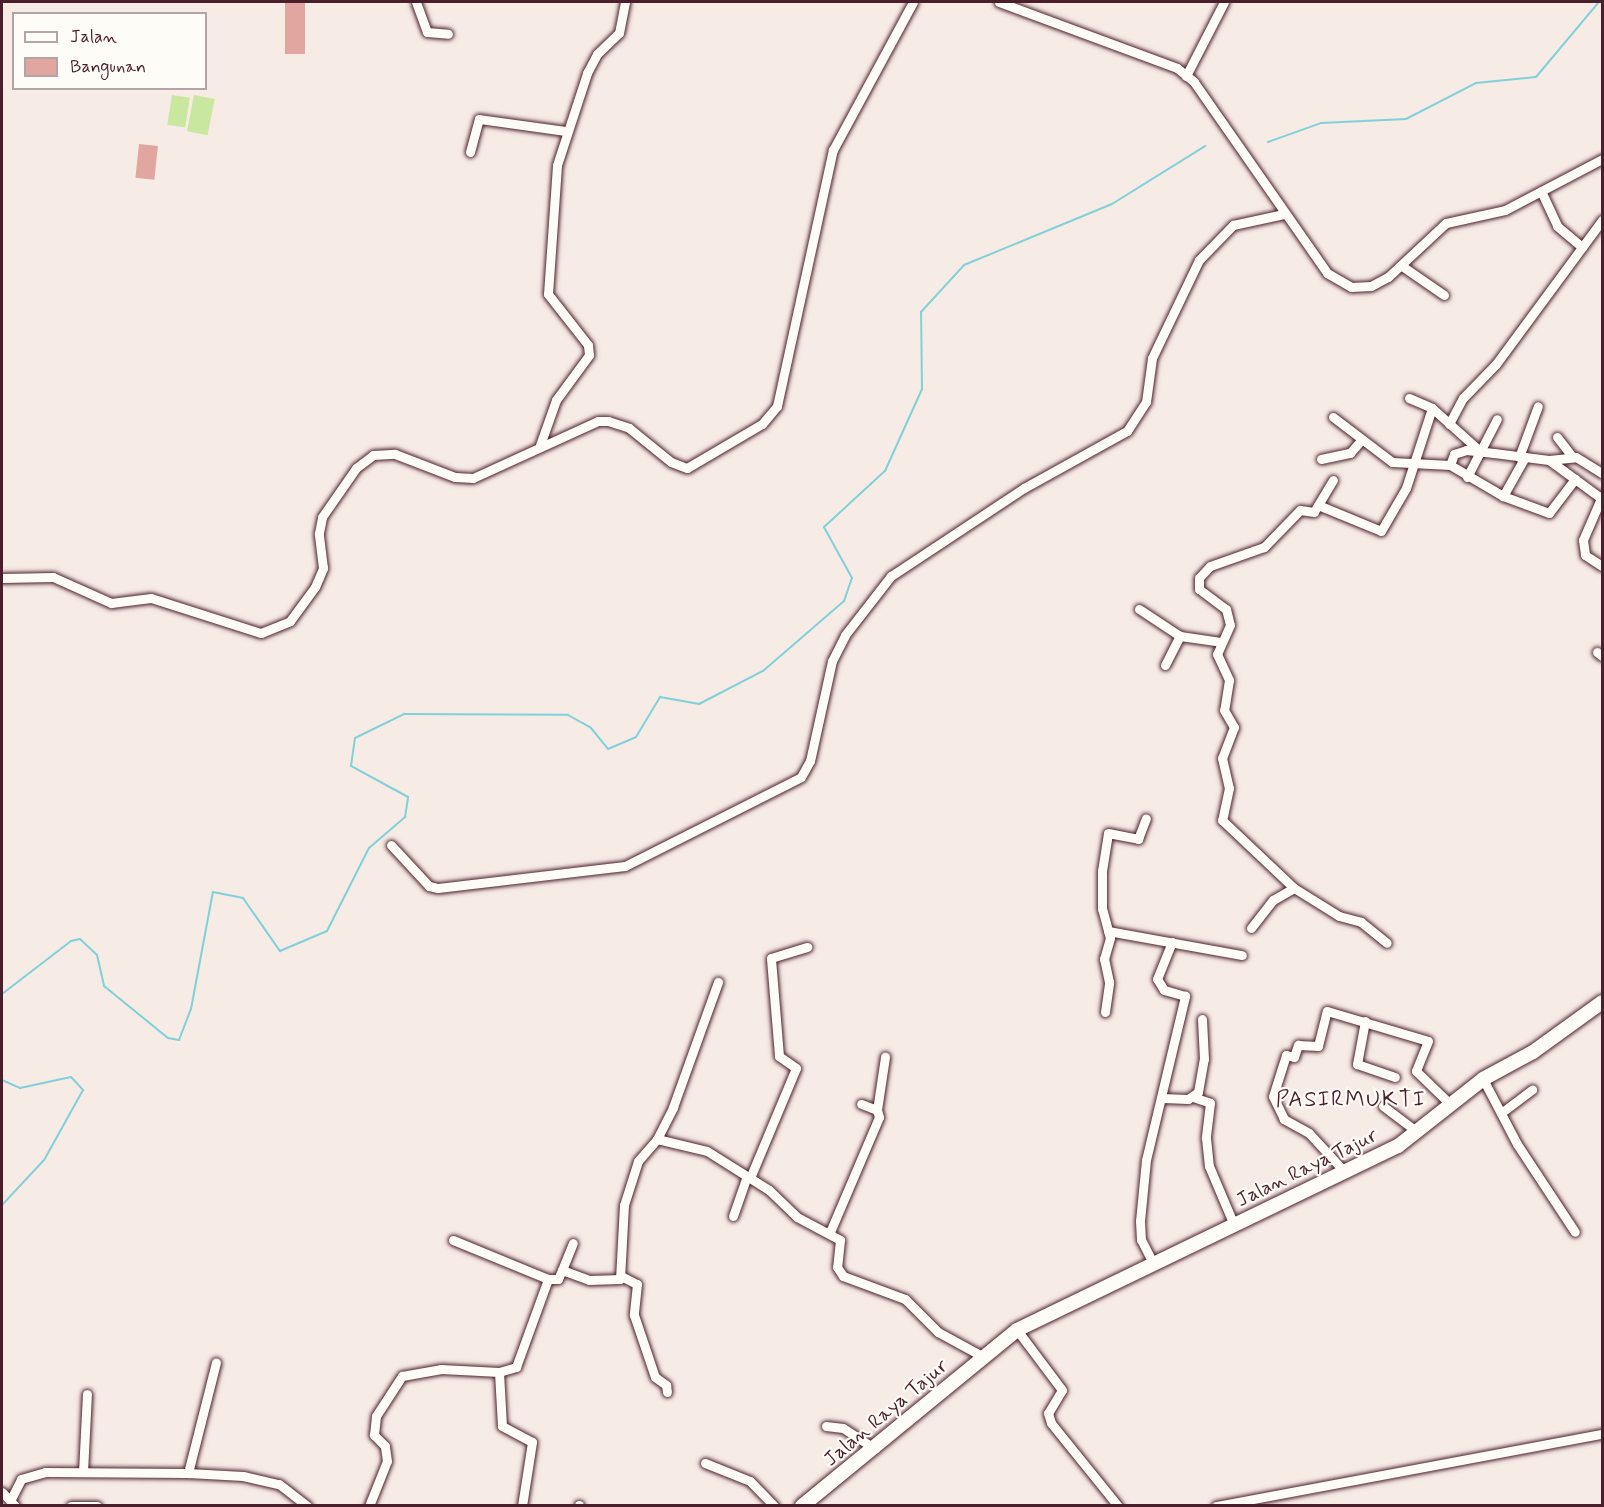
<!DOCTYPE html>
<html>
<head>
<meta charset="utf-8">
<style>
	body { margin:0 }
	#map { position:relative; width:1604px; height:1507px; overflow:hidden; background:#f7ebe5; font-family:Mynerve,sans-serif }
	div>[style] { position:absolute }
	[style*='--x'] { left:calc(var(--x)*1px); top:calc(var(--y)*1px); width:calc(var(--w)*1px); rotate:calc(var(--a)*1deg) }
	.green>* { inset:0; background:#c9e79f; transform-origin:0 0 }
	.stream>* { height:2px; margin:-1px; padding:0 1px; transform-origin:1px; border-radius:1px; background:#80d1d9 }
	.building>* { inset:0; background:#e0a69f; transform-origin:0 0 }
	.roads { filter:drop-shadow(0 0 2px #4a1f2b) drop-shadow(0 0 2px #4a1f2b) }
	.minor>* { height:9px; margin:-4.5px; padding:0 4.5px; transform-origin:4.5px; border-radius:4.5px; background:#fdfcf7 }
	.secondary>* { height:14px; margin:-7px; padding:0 7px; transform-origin:7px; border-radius:7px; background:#fdfcf7 }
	span { translate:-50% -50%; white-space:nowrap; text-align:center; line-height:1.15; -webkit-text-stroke:4.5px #fdfcf7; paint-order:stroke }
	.street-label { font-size:20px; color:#4a1f2b }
	.quarter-label { font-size:22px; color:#4a1f2b; letter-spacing:1.5px }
	.frame { position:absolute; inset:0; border:3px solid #4a1f2b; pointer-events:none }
	.legend { position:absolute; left:12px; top:12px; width:195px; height:78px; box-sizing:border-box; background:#fdfcf7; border:2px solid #b5a4a5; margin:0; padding:8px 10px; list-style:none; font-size:18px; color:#4a1f2b }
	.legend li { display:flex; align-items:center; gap:12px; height:30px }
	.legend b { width:30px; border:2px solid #b5a4a5 }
</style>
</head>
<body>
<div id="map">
	<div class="green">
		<i style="left:172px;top:95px;width:18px;height:30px;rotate:9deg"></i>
		<i style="left:194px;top:95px;width:21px;height:37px;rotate:11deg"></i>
	</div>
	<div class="stream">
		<i style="--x:1268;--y:142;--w:56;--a:-19.7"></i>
		<i style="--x:1321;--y:123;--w:85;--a:-2.7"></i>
		<i style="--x:1406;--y:119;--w:79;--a:-27.2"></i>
		<i style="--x:1476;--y:83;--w:60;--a:-5.7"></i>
		<i style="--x:1536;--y:77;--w:98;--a:-50"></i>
		<i style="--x:2;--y:994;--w:87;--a:-37.5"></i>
		<i style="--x:71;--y:941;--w:9;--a:-13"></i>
		<i style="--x:80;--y:939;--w:23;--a:43"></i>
		<i style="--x:97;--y:955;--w:32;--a:77"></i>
		<i style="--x:104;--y:986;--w:82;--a:39.1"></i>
		<i style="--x:168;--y:1038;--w:11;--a:10"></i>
		<i style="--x:179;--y:1040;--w:33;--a:-69"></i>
		<i style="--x:191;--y:1009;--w:119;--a:-79.4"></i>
		<i style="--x:213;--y:892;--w:31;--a:11"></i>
		<i style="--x:243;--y:898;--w:65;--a:55.1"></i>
		<i style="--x:280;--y:951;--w:51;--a:-23.1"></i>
		<i style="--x:327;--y:931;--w:93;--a:-63.2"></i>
		<i style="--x:369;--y:848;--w:48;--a:-40.7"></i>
		<i style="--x:405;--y:817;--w:20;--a:-81"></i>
		<i style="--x:408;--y:797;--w:65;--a:-151.5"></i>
		<i style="--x:351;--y:766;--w:28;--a:-82"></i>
		<i style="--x:355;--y:738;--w:55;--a:-26.1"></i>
		<i style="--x:404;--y:714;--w:164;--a:0.3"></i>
		<i style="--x:568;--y:715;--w:26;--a:29"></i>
		<i style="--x:591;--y:728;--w:27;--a:51"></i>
		<i style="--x:608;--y:749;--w:30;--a:-23"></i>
		<i style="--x:636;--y:737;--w:47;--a:-59"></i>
		<i style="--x:660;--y:697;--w:40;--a:10"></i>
		<i style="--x:699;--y:704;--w:72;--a:-27.3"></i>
		<i style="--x:763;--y:671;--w:107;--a:-40.8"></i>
		<i style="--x:844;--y:601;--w:24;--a:-71"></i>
		<i style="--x:852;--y:578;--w:58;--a:-118.8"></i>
		<i style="--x:824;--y:527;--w:83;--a:-42.6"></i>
		<i style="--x:885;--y:471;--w:90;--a:-65.7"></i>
		<i style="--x:922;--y:389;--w:77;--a:-90.7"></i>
		<i style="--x:921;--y:312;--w:64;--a:-47.5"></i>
		<i style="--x:964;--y:265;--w:160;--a:-22.4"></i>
		<i style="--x:1112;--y:204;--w:110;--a:-31.9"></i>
		<i style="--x:2;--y:1080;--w:20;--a:24"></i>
		<i style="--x:20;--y:1088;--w:52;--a:-12.2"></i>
		<i style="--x:71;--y:1077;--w:18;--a:47"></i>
		<i style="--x:83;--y:1090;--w:80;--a:119.1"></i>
		<i style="--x:44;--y:1160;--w:62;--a:133"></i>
	</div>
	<div class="building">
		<i style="left:285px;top:2px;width:20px;height:52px"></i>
		<i style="left:139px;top:144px;width:19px;height:34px;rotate:6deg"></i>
	</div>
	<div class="roads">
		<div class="minor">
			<i style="--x:416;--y:2;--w:32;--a:70"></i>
			<i style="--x:427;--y:32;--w:21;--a:5"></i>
			<i style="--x:999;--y:2;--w:190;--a:20.3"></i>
			<i style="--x:1177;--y:68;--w:22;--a:39"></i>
			<i style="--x:1194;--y:82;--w:233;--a:55.1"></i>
			<i style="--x:1327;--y:273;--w:28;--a:30"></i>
			<i style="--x:1351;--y:287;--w:20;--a:-3"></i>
			<i style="--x:1371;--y:286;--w:19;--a:-28"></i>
			<i style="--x:1388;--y:277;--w:79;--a:-43"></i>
			<i style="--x:1446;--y:223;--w:60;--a:-12.4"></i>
			<i style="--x:1505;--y:210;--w:110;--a:-27.7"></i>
			<i style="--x:1186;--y:76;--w:83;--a:-62.8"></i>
			<i style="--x:470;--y:152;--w:34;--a:-75"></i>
			<i style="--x:479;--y:119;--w:88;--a:7.9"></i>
			<i style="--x:1541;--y:191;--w:38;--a:65"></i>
			<i style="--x:1557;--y:226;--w:33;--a:40"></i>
			<i style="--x:1402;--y:266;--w:51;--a:34.6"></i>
			<i style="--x:1409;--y:398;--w:25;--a:23"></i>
			<i style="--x:1432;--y:408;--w:66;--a:41.9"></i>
			<i style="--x:1333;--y:417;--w:74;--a:37.3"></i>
			<i style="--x:1392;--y:462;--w:58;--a:3"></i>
			<i style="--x:1449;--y:424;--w:30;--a:-62"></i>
			<i style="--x:1463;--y:398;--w:47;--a:-45.9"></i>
			<i style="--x:1496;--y:364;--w:179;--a:-53.6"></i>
			<i style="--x:1557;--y:437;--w:24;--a:52"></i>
			<i style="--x:540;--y:445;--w:48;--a:-70.4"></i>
			<i style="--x:556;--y:400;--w:56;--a:-53.7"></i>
			<i style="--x:589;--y:355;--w:10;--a:-96"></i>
			<i style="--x:588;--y:345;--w:65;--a:-128.1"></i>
			<i style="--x:548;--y:294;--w:129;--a:-86"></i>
			<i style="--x:557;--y:165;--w:97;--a:-71.9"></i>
			<i style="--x:587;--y:73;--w:21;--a:-62"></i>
			<i style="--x:597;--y:54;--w:30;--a:-44"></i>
			<i style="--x:619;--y:33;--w:32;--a:-79"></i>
			<i style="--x:1519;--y:457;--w:54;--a:-69.6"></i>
			<i style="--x:1525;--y:457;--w:45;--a:119.4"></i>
			<i style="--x:1503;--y:496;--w:61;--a:-149.7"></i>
			<i style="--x:1450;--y:465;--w:12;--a:-70"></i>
			<i style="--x:1454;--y:454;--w:13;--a:-18"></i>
			<i style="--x:1466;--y:450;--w:28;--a:6"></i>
			<i style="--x:1494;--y:453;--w:55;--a:7.3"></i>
			<i style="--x:1549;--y:460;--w:27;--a:-6"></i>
			<i style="--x:1576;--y:457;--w:31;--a:32"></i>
			<i style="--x:1321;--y:459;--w:30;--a:-12"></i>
			<i style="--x:1350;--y:453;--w:18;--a:-49"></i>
			<i style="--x:1549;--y:460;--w:64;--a:36.2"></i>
			<i style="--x:1467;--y:477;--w:65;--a:-62.7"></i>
			<i style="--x:1333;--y:480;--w:37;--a:121"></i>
			<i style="--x:1314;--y:512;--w:14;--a:-172"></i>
			<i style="--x:1300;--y:510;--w:52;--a:134.2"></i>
			<i style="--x:1264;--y:547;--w:57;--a:160.6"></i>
			<i style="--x:1210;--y:566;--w:16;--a:133"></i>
			<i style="--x:1199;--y:578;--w:11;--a:90"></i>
			<i style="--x:1199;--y:589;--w:34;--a:37"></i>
			<i style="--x:1226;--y:609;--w:16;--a:76"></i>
			<i style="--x:1230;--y:625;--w:32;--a:114"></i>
			<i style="--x:1217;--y:654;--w:29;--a:65"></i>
			<i style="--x:1229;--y:680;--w:30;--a:99"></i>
			<i style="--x:1224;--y:710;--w:20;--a:60"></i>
			<i style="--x:1234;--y:727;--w:33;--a:111"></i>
			<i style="--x:1222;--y:758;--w:31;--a:77"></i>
			<i style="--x:1229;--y:788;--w:33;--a:102"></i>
			<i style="--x:1222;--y:820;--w:99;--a:43.4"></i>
			<i style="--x:1294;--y:888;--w:53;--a:31.9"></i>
			<i style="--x:1339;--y:916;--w:23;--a:15"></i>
			<i style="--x:1361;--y:922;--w:33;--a:39"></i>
			<i style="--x:1503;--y:496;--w:49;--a:20.3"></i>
			<i style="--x:1549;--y:513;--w:43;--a:-52.6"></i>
			<i style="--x:1602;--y:496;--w:48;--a:113.4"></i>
			<i style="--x:1583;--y:540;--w:15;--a:82"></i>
			<i style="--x:1585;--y:555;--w:20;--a:33"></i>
			<i style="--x:1318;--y:505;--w:68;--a:22.4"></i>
			<i style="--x:1381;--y:531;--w:50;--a:-59.8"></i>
			<i style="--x:1406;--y:488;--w:84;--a:-72"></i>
			<i style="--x:2;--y:578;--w:51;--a:-1.1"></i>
			<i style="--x:53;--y:577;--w:64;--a:24.1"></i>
			<i style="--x:111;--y:603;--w:40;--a:-7.1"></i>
			<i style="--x:151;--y:598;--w:115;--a:17.7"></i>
			<i style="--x:261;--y:633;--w:31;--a:-22"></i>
			<i style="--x:290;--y:621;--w:42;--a:-53.7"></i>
			<i style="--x:315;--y:587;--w:21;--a:-67"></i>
			<i style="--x:323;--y:568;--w:35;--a:-97"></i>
			<i style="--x:319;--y:533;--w:16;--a:-79"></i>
			<i style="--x:322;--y:517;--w:60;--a:-55.2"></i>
			<i style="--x:356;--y:468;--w:21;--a:-37"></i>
			<i style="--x:373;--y:455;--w:22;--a:-3"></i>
			<i style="--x:395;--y:454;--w:64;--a:21"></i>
			<i style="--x:455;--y:477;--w:18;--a:3"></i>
			<i style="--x:473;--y:478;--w:137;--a:-24.5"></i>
			<i style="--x:598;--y:421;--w:10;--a:0"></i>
			<i style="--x:608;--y:421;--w:22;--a:18"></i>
			<i style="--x:629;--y:428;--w:54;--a:39"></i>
			<i style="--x:671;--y:462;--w:17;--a:21"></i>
			<i style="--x:687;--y:468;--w:87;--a:-30.4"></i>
			<i style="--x:762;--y:424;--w:23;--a:-50"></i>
			<i style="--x:777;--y:406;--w:262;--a:-77.7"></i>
			<i style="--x:833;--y:150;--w:168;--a:-61.6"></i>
			<i style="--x:1139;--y:609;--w:49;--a:33.4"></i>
			<i style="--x:1180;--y:636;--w:41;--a:8.3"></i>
			<i style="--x:1597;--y:652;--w:6;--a:39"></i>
			<i style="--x:1165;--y:665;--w:33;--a:-63"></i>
			<i style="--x:391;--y:845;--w:56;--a:47.2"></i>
			<i style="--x:429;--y:886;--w:9;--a:13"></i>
			<i style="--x:438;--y:888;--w:188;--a:-6.7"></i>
			<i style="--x:625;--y:866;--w:197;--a:-26.8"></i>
			<i style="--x:801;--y:777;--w:18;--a:-61"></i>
			<i style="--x:810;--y:761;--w:102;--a:-77.6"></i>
			<i style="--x:832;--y:661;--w:29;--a:-63"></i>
			<i style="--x:845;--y:635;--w:75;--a:-52.1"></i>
			<i style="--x:891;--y:576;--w:159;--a:-33.5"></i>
			<i style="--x:1024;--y:488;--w:118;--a:-29"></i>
			<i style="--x:1127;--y:431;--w:35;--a:-57"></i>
			<i style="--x:1146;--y:402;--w:44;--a:-82.2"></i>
			<i style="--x:1152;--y:358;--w:109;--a:-64.4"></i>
			<i style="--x:1199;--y:260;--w:49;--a:-45.8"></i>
			<i style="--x:1233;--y:225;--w:52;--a:-12.2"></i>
			<i style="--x:1251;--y:928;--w:36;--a:-52"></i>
			<i style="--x:1273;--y:900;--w:24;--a:-30"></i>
			<i style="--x:1108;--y:931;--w:136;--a:10.2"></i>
			<i style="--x:1105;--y:1012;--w:30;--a:-82"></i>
			<i style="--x:1109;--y:982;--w:24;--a:-102"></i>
			<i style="--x:1104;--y:959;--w:22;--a:-74"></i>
			<i style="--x:1110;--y:938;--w:30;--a:-105"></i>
			<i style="--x:1102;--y:909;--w:38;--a:-90"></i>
			<i style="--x:1102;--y:871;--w:38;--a:-81"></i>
			<i style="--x:1108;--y:833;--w:31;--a:11"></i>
			<i style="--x:1138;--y:839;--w:22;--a:-69"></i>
			<i style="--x:1365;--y:1021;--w:44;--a:100.5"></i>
			<i style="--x:1357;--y:1064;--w:40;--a:18.9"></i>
			<i style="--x:1483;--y:1079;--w:73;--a:62.4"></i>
			<i style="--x:1517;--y:1144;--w:105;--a:56.6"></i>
			<i style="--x:1193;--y:1097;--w:18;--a:19"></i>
			<i style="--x:1210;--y:1103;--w:35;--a:97"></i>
			<i style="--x:1206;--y:1138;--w:28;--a:84"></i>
			<i style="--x:1209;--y:1166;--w:64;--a:67"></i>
			<i style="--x:1162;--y:1098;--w:26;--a:2"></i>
			<i style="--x:1188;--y:1099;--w:12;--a:-35"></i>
			<i style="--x:1198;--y:1092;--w:34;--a:-80"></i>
			<i style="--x:1204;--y:1059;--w:40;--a:-92.9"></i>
			<i style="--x:1383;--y:1106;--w:41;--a:37.1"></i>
			<i style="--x:877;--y:1110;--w:54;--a:-81.4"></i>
			<i style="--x:1501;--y:1113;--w:39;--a:-37"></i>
			<i style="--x:657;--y:1139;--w:51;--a:13.5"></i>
			<i style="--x:707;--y:1151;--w:73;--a:32.2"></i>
			<i style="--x:769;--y:1190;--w:39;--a:44"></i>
			<i style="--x:797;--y:1217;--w:49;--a:28.1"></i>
			<i style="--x:840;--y:1240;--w:27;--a:96"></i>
			<i style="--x:837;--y:1267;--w:11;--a:56"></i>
			<i style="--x:843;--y:1276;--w:66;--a:20.4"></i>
			<i style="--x:905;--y:1299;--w:47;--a:45"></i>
			<i style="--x:938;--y:1332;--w:50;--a:28.6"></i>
			<i style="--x:1343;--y:1170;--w:50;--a:-132.6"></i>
			<i style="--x:1309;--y:1133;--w:29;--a:-151"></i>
			<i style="--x:1284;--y:1119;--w:25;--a:-116"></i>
			<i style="--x:1273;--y:1096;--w:43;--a:-72.4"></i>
			<i style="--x:1286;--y:1055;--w:8;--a:14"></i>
			<i style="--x:1294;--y:1057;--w:13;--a:-72"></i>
			<i style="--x:1298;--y:1045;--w:20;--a:3"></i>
			<i style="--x:1318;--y:1046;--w:36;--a:-76"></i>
			<i style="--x:1327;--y:1011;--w:105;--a:16.5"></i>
			<i style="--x:1428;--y:1041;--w:32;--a:112"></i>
			<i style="--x:1416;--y:1071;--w:46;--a:44.1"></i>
			<i style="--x:750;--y:1178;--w:119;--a:-67.3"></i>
			<i style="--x:796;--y:1068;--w:21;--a:-145"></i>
			<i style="--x:779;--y:1056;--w:98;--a:-94.7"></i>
			<i style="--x:771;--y:958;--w:38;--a:-17"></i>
			<i style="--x:733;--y:1216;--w:42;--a:-70.7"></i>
			<i style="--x:830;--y:1232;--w:125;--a:-66.9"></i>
			<i style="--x:879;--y:1117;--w:7;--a:-106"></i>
			<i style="--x:877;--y:1110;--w:17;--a:-159"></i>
			<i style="--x:453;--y:1240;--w:103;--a:22.3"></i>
			<i style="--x:548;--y:1279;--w:10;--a:0"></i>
			<i style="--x:558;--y:1279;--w:10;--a:-66"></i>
			<i style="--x:562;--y:1270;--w:29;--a:20"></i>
			<i style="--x:589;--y:1280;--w:31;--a:-2"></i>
			<i style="--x:620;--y:1279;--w:74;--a:-86.9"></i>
			<i style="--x:624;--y:1205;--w:46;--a:-72.3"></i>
			<i style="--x:638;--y:1161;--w:29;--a:-49"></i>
			<i style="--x:657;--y:1139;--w:36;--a:-63"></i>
			<i style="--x:673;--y:1107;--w:133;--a:-70.2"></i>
			<i style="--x:1154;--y:1265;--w:28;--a:-117"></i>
			<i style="--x:1141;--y:1240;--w:19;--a:-93"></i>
			<i style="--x:1140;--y:1221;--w:61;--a:-84.4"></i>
			<i style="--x:1146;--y:1160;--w:169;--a:-76.6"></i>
			<i style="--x:1185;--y:996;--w:22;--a:-164"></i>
			<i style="--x:1164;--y:990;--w:13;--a:-122"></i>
			<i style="--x:1157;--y:979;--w:40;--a:-68"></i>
			<i style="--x:562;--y:1270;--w:29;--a:-68"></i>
			<i style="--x:621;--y:1276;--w:18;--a:27"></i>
			<i style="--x:637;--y:1284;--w:31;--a:96"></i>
			<i style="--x:634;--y:1315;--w:65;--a:71.3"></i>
			<i style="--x:655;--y:1377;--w:14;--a:36"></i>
			<i style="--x:666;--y:1385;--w:7;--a:82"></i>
			<i style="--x:1017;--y:1330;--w:75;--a:53.1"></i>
			<i style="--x:1062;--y:1390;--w:27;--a:121"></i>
			<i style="--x:1048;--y:1413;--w:10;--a:73"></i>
			<i style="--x:1051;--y:1423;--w:107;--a:51.1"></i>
			<i style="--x:826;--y:1426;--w:17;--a:7"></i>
			<i style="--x:843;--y:1428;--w:38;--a:33"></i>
			<i style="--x:705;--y:1463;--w:48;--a:21.8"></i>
			<i style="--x:750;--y:1481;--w:35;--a:46"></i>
			<i style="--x:83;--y:1472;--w:78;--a:-87.1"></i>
			<i style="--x:188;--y:1473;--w:55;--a:3.1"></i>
			<i style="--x:243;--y:1476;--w:37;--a:13"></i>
			<i style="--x:279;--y:1484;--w:36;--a:38"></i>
			<i style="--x:2;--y:1492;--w:19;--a:47"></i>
			<i style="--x:11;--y:1499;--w:22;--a:-63"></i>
			<i style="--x:21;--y:1479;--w:25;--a:-16"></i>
			<i style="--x:45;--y:1472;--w:143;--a:0.4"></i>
			<i style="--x:188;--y:1473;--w:114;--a:-75.8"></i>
			<i style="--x:71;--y:1506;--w:26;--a:0"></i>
			<i style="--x:369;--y:1506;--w:48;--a:-68.2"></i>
			<i style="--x:387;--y:1461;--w:15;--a:-98"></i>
			<i style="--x:385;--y:1446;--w:16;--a:-135"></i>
			<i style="--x:374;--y:1435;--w:19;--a:-84"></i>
			<i style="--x:376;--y:1416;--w:48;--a:-57"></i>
			<i style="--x:402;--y:1376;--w:40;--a:-10"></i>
			<i style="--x:441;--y:1369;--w:58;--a:3"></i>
			<i style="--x:522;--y:1506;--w:65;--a:-81.1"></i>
			<i style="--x:532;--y:1442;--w:34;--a:-152"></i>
			<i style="--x:502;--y:1426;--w:54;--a:-93.2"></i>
			<i style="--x:499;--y:1372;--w:18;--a:-16"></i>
			<i style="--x:516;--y:1367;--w:94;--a:-70"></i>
			<i style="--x:579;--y:1506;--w:1;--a:-90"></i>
			<i style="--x:1216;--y:1506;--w:393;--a:-10.6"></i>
		</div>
		<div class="secondary">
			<i style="--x:802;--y:1506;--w:278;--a:-39.3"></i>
			<i style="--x:1017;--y:1330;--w:423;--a:-25.8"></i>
			<i style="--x:1398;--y:1146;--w:108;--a:-38.2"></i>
			<i style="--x:1483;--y:1079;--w:57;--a:-28.4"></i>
			<i style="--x:1533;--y:1052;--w:85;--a:-35.9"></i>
		</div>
	</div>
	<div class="street-label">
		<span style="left:1307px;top:1168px;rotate:-26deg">Jalan Raya Tajur</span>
		<span style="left:886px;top:1413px;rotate:-40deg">Jalan Raya Tajur</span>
	</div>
	<div class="quarter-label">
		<span style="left:1351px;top:1101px">PASIRMUKTI</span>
	</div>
	<div class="frame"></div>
	<ul class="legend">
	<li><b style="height:8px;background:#fdfcf7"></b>Jalan</li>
	<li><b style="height:16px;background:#e0a69f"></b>Bangunan</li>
	</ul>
</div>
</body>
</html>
